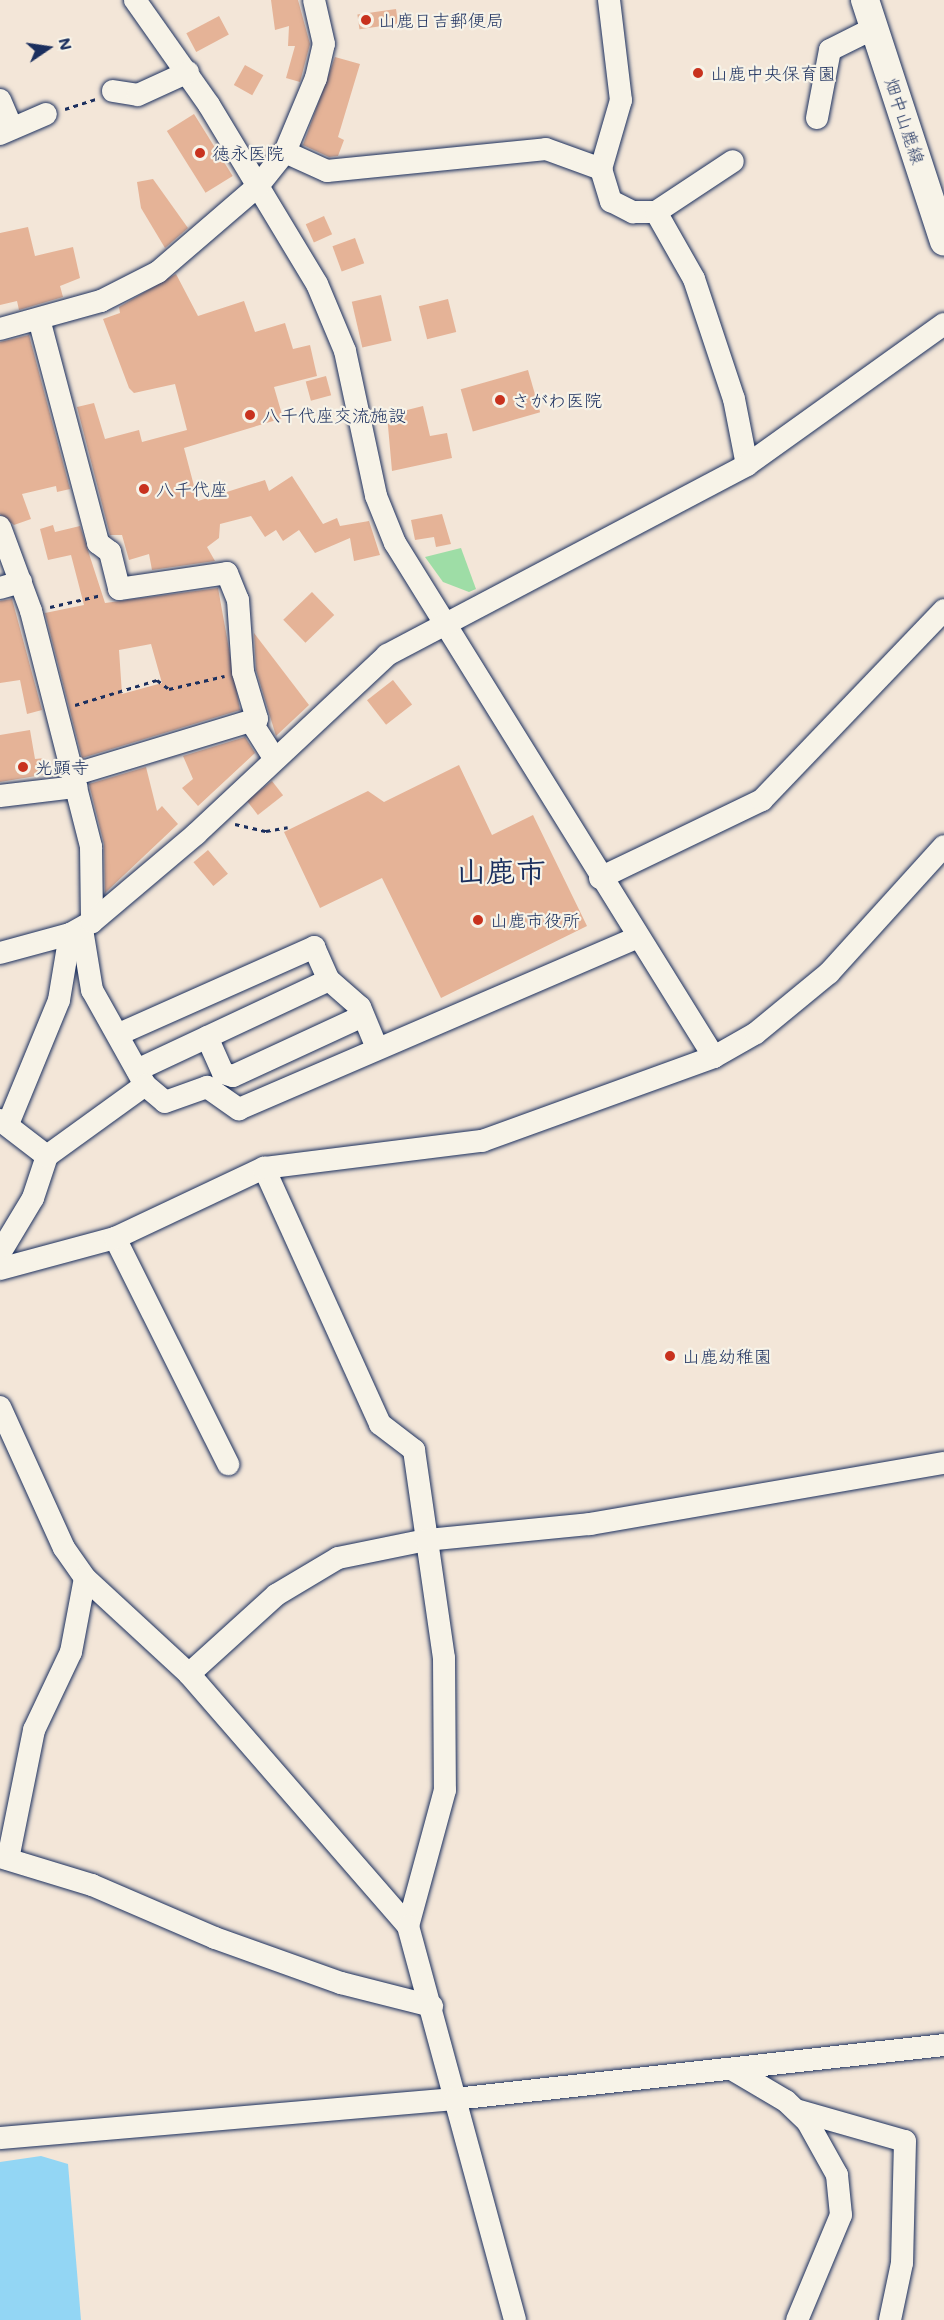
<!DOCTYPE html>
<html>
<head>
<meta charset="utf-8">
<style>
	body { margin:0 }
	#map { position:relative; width:944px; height:2320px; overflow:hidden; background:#f3e6d8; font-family:Mali,"Klee One",sans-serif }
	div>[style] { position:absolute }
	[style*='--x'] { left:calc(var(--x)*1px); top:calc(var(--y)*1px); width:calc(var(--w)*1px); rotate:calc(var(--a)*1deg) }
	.green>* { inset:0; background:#9edda6 }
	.water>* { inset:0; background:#93d6f4 }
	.building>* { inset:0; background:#e5b397; transform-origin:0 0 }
	.path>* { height:3px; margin-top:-1.5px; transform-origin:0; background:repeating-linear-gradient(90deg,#1b2f5e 0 4.5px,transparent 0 9px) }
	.roads { filter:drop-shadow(0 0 2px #1b2f5e) drop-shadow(0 0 2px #1b2f5e) }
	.minor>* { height:22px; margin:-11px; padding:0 11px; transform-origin:11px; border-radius:11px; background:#f7f3e8 }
	.major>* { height:28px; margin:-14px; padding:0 14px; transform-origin:14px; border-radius:14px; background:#f7f3e8 }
	.dots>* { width:16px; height:16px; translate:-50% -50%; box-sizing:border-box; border:3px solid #f7f3e8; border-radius:50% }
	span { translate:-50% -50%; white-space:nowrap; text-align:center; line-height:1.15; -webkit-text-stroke:4.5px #f7f3e8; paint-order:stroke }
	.poi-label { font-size:18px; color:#1b2f5e }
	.left { translate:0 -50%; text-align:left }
	.street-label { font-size:18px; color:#1b2f5e }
	.town-label { font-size:30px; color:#1b2f5e; font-weight:700 }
	.north { position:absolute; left:18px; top:18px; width:60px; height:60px; -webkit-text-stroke:4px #f7f3e8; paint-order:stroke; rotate:77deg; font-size:16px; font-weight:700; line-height:24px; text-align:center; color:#1b2f5e }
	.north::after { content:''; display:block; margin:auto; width:21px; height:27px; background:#1b2f5e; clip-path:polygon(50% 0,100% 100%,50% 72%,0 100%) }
</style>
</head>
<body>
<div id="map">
	<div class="green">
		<i style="clip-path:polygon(461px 548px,476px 589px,469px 592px,443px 582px,425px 557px)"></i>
	</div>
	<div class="water">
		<i style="clip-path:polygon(41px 2156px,68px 2164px,81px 2320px,0 2320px,0 2162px)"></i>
	</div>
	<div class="building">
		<i style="clip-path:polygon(271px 0,298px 0,310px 44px,300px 82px,286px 78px,295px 46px,288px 46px,289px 26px,275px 30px)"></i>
		<i style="left:396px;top:9px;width:15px;height:39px;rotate:82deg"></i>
		<i style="left:219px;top:16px;width:21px;height:37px;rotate:62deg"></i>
		<i style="clip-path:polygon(335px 57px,360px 64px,338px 137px,344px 140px,338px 156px,329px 157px,303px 145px)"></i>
		<i style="left:245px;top:65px;width:21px;height:23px;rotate:29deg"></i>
		<i style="left:194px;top:114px;width:73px;height:32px;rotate:58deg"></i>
		<i style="clip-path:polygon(153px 179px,188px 228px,165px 248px,141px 208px,137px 182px)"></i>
		<i style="left:324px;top:216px;width:20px;height:20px;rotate:66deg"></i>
		<i style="clip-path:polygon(28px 227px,35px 256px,73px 247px,80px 278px,60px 286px,63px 297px,19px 310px,17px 301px,0 305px,0 233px)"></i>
		<i style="left:355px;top:238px;width:27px;height:24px;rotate:70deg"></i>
		<i style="clip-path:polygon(176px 274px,198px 316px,244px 301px,255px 332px,285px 323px,293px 349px,310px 345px,317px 376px,274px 387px,283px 418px,184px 448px,198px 501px,265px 480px,269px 491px,292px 476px,323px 524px,337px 518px,340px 526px,369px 521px,380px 555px,354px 561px,350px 538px,315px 553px,299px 530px,283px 541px,276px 530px,265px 537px,251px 516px,220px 524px,219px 538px,207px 547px,215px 561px,152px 570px,149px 554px,129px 560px,122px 535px,110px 535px,77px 407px,94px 403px,105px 439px,139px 430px,142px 442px,187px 430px,175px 384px,134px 393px,129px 388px,103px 319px,120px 313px,119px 307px)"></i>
		<i style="left:381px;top:295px;width:47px;height:30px;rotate:77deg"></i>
		<i style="left:448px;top:299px;width:34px;height:30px;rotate:76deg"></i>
		<i style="clip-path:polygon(29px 335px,70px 489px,57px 492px,56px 486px,22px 494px,31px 519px,14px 525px,0 514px,0 342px)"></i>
		<i style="left:528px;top:370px;width:44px;height:70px;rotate:74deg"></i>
		<i style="left:326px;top:376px;width:20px;height:21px;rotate:75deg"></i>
		<i style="clip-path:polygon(423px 406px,430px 436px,447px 433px,452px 458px,392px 471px,387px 415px)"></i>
		<i style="clip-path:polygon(442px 514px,451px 544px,436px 547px,434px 537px,415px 540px,411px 520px)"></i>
		<i style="clip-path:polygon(evenodd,53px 525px,55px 532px,80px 526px,105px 603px,218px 588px,240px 710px,82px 758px,45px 613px,84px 605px,71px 555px,48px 560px,40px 529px,53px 525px,151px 644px,162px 683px,122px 694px,119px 650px,151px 644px)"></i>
		<i style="left:312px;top:592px;width:32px;height:40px;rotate:46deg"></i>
		<i style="clip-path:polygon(12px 599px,42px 710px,27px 714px,20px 680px,0 683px,0 601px)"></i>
		<i style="clip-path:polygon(254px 633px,309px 705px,276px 736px,256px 670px)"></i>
		<i style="left:393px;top:680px;width:31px;height:33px;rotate:52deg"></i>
		<i style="clip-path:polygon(30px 730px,35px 759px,45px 758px,48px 774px,0 782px,0 735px)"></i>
		<i style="clip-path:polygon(245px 737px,255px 753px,198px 806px,182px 788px,193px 779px,183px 756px)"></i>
		<i style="clip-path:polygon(459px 765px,492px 835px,533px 815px,587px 926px,441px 998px,382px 878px,320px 908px,284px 832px,368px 791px,384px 802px)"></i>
		<i style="clip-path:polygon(146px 767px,157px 811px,162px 806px,178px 824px,105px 893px,104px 844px,89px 784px)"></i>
		<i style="left:272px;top:781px;width:18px;height:32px;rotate:52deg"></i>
		<i style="left:208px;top:850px;width:31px;height:19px;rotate:50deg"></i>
	</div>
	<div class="path">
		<i style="--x:65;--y:109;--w:32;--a:-18"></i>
		<i style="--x:50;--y:607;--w:53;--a:-13"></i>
		<i style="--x:75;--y:705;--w:86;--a:-17"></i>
		<i style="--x:157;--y:680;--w:15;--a:37"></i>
		<i style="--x:169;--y:689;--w:57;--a:-13.1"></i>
		<i style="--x:235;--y:824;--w:32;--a:13"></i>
		<i style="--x:266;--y:831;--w:22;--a:-10"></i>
	</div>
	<div class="roads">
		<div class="minor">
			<i style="--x:135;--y:0;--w:128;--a:54.8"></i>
			<i style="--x:209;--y:105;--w:209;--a:58.9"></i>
			<i style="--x:317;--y:284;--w:73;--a:67.3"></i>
			<i style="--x:345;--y:351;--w:148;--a:77.9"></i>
			<i style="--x:376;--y:496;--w:51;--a:68"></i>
			<i style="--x:395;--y:543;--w:605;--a:58.18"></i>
			<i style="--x:609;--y:0;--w:101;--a:83.2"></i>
			<i style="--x:621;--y:100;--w:72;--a:106.2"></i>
			<i style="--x:601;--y:169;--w:34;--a:73"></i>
			<i style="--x:611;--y:201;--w:25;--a:27"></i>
			<i style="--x:633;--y:212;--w:23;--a:0"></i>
			<i style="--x:656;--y:212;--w:92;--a:-33.5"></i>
			<i style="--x:113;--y:91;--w:25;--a:9"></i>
			<i style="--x:138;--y:95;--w:55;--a:-24.7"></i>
			<i style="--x:0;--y:100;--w:30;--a:67"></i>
			<i style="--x:817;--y:118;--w:69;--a:-79.2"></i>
			<i style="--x:830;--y:50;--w:49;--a:-26.6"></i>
			<i style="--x:0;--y:134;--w:50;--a:-23.5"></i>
			<i style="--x:285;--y:152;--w:46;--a:24.3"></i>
			<i style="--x:327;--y:171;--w:220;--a:-5.7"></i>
			<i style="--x:546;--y:149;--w:59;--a:20"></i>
			<i style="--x:656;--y:212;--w:77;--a:60.4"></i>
			<i style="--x:694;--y:279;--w:126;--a:71.6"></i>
			<i style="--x:734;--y:399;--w:67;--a:78.9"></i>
			<i style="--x:39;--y:319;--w:232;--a:75.2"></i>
			<i style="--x:98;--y:543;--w:15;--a:37"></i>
			<i style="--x:110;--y:552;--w:38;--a:76"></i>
			<i style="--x:119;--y:589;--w:109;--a:-8.4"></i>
			<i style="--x:227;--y:573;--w:29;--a:68"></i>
			<i style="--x:238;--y:600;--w:72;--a:86"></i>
			<i style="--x:243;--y:672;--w:49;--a:73.4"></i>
			<i style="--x:257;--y:719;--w:192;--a:163.1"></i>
			<i style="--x:0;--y:329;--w:105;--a:-15.5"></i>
			<i style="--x:101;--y:301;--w:64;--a:-27"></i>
			<i style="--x:158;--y:272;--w:132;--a:-40.7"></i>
			<i style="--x:258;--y:186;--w:43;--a:-51.5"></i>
			<i style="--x:285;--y:152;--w:80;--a:-67.3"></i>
			<i style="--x:316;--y:78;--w:35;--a:-77"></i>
			<i style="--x:324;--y:44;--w:45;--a:-102.8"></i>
			<i style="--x:0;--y:527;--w:90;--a:69.7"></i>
			<i style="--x:31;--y:611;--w:244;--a:75.7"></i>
			<i style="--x:91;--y:847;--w:75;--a:89.2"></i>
			<i style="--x:0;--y:588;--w:22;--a:-16"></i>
			<i style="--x:252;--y:723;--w:41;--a:57.8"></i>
			<i style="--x:0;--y:796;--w:77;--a:-6.8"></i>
			<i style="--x:600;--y:878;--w:180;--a:-25.7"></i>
			<i style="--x:762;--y:800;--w:263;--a:-46.2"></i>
			<i style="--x:82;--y:929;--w:62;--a:80.7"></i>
			<i style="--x:92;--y:990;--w:109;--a:60.8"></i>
			<i style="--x:145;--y:1085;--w:26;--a:40"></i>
			<i style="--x:165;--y:1102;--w:45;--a:-19.7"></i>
			<i style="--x:207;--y:1087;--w:39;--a:35"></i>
			<i style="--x:239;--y:1109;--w:433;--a:-23.3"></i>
			<i style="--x:0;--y:953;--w:73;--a:-15.2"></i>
			<i style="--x:70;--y:934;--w:25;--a:-29"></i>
			<i style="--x:92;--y:922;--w:136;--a:-40.2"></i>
			<i style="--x:196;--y:834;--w:262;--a:-43.1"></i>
			<i style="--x:387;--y:655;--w:407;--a:-27.8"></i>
			<i style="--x:747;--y:465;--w:242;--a:-35.6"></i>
			<i style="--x:329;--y:980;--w:41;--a:41.1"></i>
			<i style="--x:360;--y:1007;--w:44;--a:67.5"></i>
			<i style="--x:119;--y:1034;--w:214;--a:-24"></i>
			<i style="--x:314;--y:947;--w:36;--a:66"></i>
			<i style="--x:329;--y:980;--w:212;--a:154.9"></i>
			<i style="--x:207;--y:1037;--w:39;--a:66"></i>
			<i style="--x:223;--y:1073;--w:10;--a:17"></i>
			<i style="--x:233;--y:1076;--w:143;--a:-24.8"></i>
			<i style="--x:0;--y:1120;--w:59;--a:37.5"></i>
			<i style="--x:8;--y:1124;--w:134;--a:-67.6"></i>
			<i style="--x:59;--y:1000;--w:67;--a:-80.5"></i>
			<i style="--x:264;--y:1168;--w:281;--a:65.6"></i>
			<i style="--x:380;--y:1424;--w:43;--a:37.4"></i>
			<i style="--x:414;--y:1450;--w:210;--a:81.8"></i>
			<i style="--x:444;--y:1658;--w:132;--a:89.6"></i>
			<i style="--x:445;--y:1790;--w:141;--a:105.2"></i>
			<i style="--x:115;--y:1238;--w:253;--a:63.4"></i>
			<i style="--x:0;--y:1253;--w:64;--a:-59"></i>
			<i style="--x:33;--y:1198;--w:44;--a:-71.6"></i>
			<i style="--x:47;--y:1156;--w:121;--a:-35.9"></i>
			<i style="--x:0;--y:1269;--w:119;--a:-15.1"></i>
			<i style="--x:115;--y:1238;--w:165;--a:-25.2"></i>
			<i style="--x:264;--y:1168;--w:220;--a:-7.1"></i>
			<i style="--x:482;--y:1141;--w:247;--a:-19.9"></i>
			<i style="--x:714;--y:1057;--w:48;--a:-29.7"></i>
			<i style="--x:756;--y:1033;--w:94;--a:-39.4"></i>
			<i style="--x:829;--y:973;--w:171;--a:-47.8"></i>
			<i style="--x:0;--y:1407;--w:155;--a:65.6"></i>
			<i style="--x:64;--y:1548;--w:37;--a:55"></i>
			<i style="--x:85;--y:1578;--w:142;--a:42.7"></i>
			<i style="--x:189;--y:1674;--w:334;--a:49"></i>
			<i style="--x:408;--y:1926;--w:408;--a:74.8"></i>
			<i style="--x:189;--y:1674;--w:118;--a:-42.2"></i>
			<i style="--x:276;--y:1595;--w:72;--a:-30.8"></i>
			<i style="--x:338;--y:1558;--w:90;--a:-11.6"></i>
			<i style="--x:426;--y:1540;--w:165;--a:-5.6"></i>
			<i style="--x:590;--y:1524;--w:359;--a:-9.8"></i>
			<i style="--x:0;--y:1857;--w:96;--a:16.9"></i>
			<i style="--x:92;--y:1885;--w:134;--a:23.3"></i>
			<i style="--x:215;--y:1938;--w:134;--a:19.7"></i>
			<i style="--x:341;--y:1983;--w:94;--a:14.2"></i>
			<i style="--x:8;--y:1859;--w:132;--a:-78.6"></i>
			<i style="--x:34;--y:1730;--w:86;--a:-64.6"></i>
			<i style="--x:71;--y:1652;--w:75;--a:-79.3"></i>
			<i style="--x:735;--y:2071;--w:59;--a:30.5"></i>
			<i style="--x:786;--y:2101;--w:29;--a:44"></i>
			<i style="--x:807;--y:2121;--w:62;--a:60.9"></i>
			<i style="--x:837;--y:2175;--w:40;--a:84.3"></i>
			<i style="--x:841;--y:2215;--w:114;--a:112.7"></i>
			<i style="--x:796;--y:2110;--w:113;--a:15.9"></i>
			<i style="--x:905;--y:2141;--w:122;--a:91.4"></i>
			<i style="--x:902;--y:2263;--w:58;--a:101.9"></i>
			<i style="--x:0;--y:2138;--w:457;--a:-4.9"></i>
			<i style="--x:455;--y:2099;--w:492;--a:-6.3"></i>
		</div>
		<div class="major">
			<i style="--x:865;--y:0;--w:254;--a:71.9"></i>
		</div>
	</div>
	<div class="dots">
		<i style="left:366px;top:20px;background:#c8321e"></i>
		<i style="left:698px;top:73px;background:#c8321e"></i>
		<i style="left:200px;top:153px;background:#c8321e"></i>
		<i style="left:500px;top:400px;background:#c8321e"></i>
		<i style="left:250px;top:415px;background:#c8321e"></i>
		<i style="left:144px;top:489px;background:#c8321e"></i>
		<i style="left:23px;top:767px;background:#c8321e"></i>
		<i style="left:478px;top:920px;background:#c8321e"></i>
		<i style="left:670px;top:1356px;background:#c8321e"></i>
	</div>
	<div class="poi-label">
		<span class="left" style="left:378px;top:20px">山鹿日吉郵便局</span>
		<span class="left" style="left:710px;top:73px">山鹿中央保育園</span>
		<span class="left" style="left:212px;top:153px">徳永医院</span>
		<span class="left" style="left:512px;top:400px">さがわ医院</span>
		<span class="left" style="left:262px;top:415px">八千代座交流施設</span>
		<span class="left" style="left:156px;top:489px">八千代座</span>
		<span class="left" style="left:35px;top:767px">光顕寺</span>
		<span class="left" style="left:490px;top:920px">山鹿市役所</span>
		<span class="left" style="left:682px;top:1356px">山鹿幼稚園</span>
	</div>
	<div class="street-label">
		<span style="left:905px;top:121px;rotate:72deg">畑中山鹿線</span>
	</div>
	<div class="town-label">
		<span style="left:501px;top:870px">山鹿市</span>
	</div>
	<div class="north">N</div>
</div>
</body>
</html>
